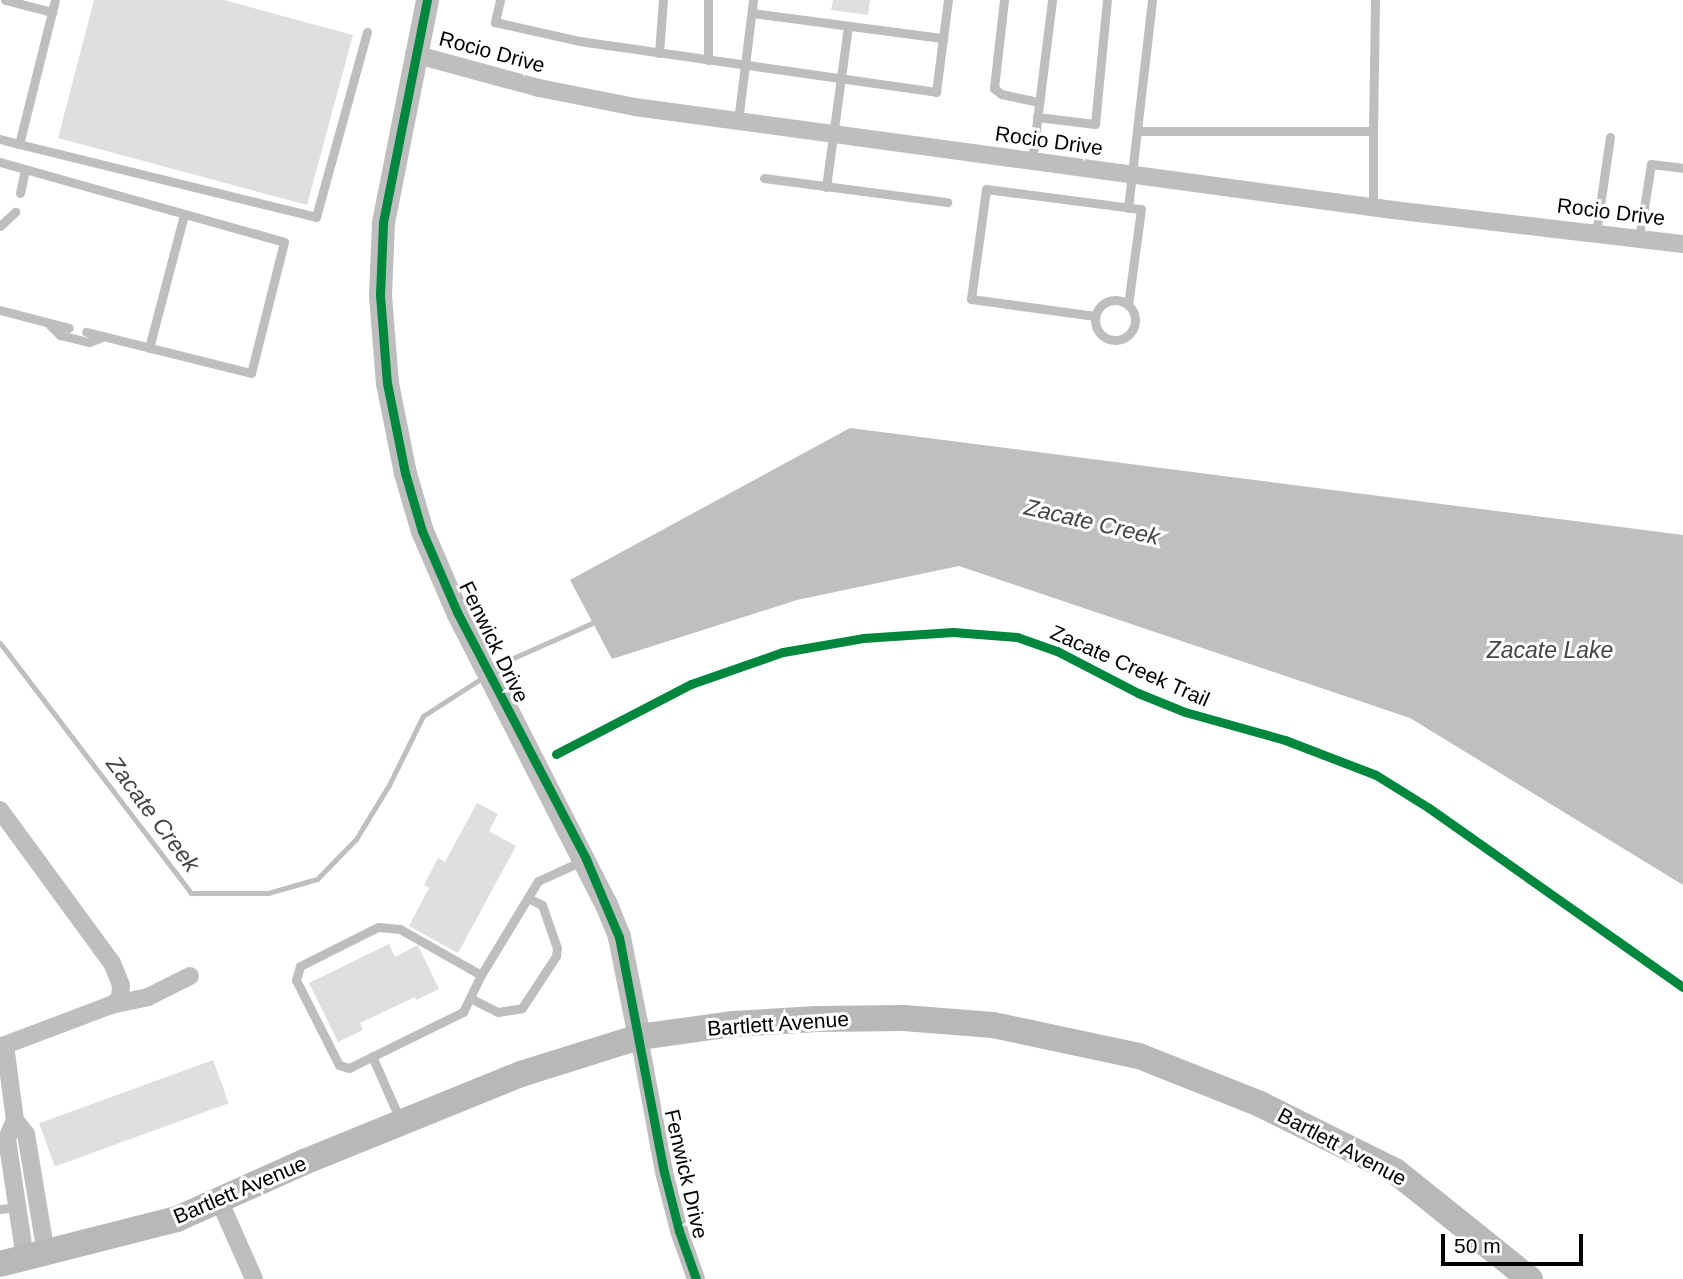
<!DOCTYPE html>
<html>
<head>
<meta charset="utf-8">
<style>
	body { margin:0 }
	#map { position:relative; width:1683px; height:1279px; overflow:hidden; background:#fff; font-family:Helvetica,sans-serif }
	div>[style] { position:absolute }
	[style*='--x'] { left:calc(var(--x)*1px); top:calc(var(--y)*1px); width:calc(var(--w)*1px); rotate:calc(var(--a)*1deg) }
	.water>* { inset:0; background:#bfbfbf }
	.stream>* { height:5px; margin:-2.5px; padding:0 2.5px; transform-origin:2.5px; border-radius:2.5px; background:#bfbfbf }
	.building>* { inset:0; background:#dfdfdf; transform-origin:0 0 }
	.service>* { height:9px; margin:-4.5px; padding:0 4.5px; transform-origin:4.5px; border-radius:4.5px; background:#bebebe }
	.service>.ring { margin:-4.5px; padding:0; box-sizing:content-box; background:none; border:9px solid #bebebe; border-radius:50% }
	.minor>* { height:18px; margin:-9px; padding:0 9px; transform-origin:9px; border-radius:9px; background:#bebebe }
	.tertiary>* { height:23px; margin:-11.5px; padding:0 11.5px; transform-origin:11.5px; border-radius:11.5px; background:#bebebe }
	.secondary>* { height:26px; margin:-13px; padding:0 13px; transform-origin:13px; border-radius:13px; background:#b8b8b8 }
	.cycleway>* { height:9px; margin:-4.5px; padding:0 4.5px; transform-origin:4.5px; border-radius:4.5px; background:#00873e }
	span { translate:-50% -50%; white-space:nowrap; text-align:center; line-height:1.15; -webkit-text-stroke:6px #fff; paint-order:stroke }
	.street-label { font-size:21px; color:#000 }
	.water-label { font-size:23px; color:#444; font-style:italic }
	.scale { position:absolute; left:1441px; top:1234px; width:142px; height:32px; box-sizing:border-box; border:4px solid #000; border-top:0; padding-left:9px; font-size:21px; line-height:24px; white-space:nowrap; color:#000; -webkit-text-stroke:5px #fff; paint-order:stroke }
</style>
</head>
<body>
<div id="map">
	<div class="water">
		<i style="clip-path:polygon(850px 428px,1683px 535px,1683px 885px,1410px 718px,959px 566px,797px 600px,612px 659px,570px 580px)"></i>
	</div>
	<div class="stream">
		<i style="--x:0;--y:643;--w:315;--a:52.6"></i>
		<i style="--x:191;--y:893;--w:77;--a:0"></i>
		<i style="--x:268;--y:893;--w:51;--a:-15.9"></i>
		<i style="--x:317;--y:879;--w:56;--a:-45.7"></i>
		<i style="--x:356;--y:839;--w:63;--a:-58.6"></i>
		<i style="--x:389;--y:785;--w:77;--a:-63.8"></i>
		<i style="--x:423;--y:716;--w:70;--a:-32.8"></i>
		<i style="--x:511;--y:659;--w:96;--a:-23.9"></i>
	</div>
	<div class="building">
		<i style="clip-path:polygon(94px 0,224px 0,353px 35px,307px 205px,58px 138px)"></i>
		<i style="clip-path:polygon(833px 0,870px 0,868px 15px,831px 10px)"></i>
		<i style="clip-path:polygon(477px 803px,498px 814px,489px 831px,516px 846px,458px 953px,409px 926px,429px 888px,424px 885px,438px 858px,445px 862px)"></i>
		<i style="clip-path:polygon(389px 944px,395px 957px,418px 945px,439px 989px,416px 1000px,415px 997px,360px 1023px,363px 1030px,338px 1042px,309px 983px)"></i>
		<i style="left:213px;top:1060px;width:46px;height:185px;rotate:70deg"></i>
	</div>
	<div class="service">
		<i style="--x:5;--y:0;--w:49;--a:14.3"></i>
		<i style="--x:52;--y:12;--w:136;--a:104"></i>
		<i style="--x:19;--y:144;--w:306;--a:13.8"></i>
		<i style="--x:316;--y:217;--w:192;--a:-74.6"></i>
		<i style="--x:500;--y:0;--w:23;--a:103"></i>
		<i style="--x:495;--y:22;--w:86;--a:12.7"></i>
		<i style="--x:579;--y:41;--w:361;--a:8.1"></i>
		<i style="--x:936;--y:92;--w:93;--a:-82.6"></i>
		<i style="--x:1004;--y:0;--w:89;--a:96.5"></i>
		<i style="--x:994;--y:88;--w:9;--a:41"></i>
		<i style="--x:1001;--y:94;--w:39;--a:12"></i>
		<i style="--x:52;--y:12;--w:12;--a:-76"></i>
		<i style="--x:752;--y:13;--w:193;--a:7.5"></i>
		<i style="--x:659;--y:53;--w:53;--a:-85.7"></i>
		<i style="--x:708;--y:60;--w:60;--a:-90"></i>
		<i style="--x:1037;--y:117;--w:58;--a:6.9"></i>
		<i style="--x:1095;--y:124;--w:125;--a:-84.5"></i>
		<i style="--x:738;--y:121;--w:122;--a:-82.9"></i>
		<i style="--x:1137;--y:131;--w:236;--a:0"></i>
		<i style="--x:1373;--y:131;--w:131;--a:-89.1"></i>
		<i style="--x:0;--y:139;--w:20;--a:15"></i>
		<i style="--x:1032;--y:161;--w:162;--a:-82.9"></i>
		<i style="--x:0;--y:162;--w:295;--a:15.7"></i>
		<i style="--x:284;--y:242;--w:135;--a:104.1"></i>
		<i style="--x:251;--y:373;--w:170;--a:-166"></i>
		<i style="--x:764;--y:178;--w:185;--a:7.5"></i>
		<i style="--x:826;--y:187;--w:162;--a:-82.2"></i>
		<i style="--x:20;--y:193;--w:24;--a:-78"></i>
		<i style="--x:1128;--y:208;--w:209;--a:-83.4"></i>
		<i style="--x:1373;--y:208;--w:77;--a:-90"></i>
		<i style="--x:0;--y:226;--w:21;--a:-43"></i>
		<i style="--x:1596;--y:233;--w:97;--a:-81.7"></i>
		<i style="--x:1639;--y:239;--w:76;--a:-80.9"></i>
		<i style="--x:1651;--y:164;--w:32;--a:7"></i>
		<i class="ring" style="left:1095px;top:300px;width:31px;height:31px"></i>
		<i style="--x:0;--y:310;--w:71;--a:14.6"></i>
		<i style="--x:1095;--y:316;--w:125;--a:-172.2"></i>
		<i style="--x:971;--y:299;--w:111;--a:-82.2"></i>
		<i style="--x:986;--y:189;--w:156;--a:7.4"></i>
		<i style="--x:1141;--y:209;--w:97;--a:97.7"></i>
		<i style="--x:49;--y:324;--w:16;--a:45"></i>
		<i style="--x:60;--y:335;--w:30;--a:14"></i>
		<i style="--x:89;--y:342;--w:14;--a:-21"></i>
		<i style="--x:149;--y:348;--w:138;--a:-75.3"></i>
		<i style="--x:481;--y:975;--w:93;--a:-150.4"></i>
		<i style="--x:400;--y:929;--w:22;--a:-175"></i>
		<i style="--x:378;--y:927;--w:87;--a:153.4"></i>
		<i style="--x:300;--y:966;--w:15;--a:106"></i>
		<i style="--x:296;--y:980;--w:95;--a:63.2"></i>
		<i style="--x:339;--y:1065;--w:10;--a:17"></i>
		<i style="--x:349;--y:1068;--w:127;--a:-26.2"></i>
		<i style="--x:463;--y:1012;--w:41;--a:-64.1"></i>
		<i style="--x:481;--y:975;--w:110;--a:-58.8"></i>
		<i style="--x:538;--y:881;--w:51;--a:-24.5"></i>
		<i style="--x:470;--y:998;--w:31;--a:27"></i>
		<i style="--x:498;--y:1012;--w:24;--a:-9"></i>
		<i style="--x:522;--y:1008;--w:62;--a:-56.8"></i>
		<i style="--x:556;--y:956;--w:8;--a:-83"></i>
		<i style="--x:557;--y:948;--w:46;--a:-109.2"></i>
		<i style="--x:542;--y:905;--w:16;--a:-153"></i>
		<i style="--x:372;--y:1056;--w:72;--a:66.3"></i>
		<i style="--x:0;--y:1209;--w:17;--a:-7"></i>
	</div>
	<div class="minor">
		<i style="--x:414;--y:54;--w:130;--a:15.2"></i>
		<i style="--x:539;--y:88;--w:98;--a:11.2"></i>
		<i style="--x:635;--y:107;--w:765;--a:7.74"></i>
		<i style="--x:1393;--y:210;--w:292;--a:6.7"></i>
		<i style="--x:0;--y:810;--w:190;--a:53.8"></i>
		<i style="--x:112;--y:963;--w:24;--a:68"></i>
		<i style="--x:121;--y:985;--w:14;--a:94"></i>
		<i style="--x:120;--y:999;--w:11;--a:146"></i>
		<i style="--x:111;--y:1005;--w:119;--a:159.3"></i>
		<i style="--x:111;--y:1005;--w:38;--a:-12"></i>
		<i style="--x:148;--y:997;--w:47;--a:-26.6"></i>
		<i style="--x:639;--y:1037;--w:137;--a:79.5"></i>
		<i style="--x:664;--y:1172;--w:61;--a:75.7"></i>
		<i style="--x:679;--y:1231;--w:51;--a:70.5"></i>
		<i style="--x:5;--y:1045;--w:76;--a:82.4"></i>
		<i style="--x:15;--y:1120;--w:18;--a:52"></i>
		<i style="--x:26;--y:1134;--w:121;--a:80.5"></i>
		<i style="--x:15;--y:1120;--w:21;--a:113"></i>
		<i style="--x:7;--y:1139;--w:120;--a:81.4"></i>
		<i style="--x:219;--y:1200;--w:86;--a:66.1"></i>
	</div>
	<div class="tertiary">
		<i style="--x:427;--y:0;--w:227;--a:101.2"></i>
		<i style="--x:383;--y:223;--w:72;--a:92.4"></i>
		<i style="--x:380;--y:295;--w:88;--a:85.5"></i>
		<i style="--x:387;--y:383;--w:92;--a:78.7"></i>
		<i style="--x:405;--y:473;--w:60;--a:73.7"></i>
		<i style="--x:422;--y:531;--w:88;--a:66.6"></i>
		<i style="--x:457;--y:612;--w:328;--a:63"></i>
		<i style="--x:606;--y:904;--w:35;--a:68"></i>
		<i style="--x:619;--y:937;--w:102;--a:78.7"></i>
	</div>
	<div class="secondary">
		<i style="--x:0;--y:1264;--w:183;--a:-14.3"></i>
		<i style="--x:177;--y:1219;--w:139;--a:-24.2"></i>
		<i style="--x:304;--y:1162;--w:234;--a:-22.1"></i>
		<i style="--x:521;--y:1074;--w:124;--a:-17.4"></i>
		<i style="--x:639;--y:1037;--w:95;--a:-7.9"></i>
		<i style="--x:733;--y:1024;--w:84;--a:-3.4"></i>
		<i style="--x:817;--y:1019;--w:87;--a:-0.7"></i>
		<i style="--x:904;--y:1018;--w:89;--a:4.5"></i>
		<i style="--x:993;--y:1025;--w:149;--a:12"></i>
		<i style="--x:1139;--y:1056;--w:130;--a:21.6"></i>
		<i style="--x:1260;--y:1104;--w:151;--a:26.4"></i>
		<i style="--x:1395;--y:1171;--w:173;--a:38.7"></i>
	</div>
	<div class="cycleway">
		<i style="--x:427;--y:0;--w:227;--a:101.2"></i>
		<i style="--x:383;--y:223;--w:72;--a:92.4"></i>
		<i style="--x:380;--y:295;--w:88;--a:85.5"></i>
		<i style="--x:387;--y:383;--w:92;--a:78.7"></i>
		<i style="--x:405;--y:473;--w:60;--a:73.7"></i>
		<i style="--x:422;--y:531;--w:88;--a:66.6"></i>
		<i style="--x:457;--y:612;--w:279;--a:62.4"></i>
		<i style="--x:586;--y:859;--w:85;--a:67.1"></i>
		<i style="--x:619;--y:937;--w:239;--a:79.2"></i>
		<i style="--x:664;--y:1172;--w:61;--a:75.7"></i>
		<i style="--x:679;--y:1231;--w:51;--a:70.5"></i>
		<i style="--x:556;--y:754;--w:152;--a:-27.4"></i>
		<i style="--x:691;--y:684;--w:97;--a:-19.2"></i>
		<i style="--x:783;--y:652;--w:81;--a:-9.9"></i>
		<i style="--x:863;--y:638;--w:90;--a:-3.8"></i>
		<i style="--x:953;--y:632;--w:64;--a:4.5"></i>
		<i style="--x:1017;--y:637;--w:42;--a:19.3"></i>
		<i style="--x:1057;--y:651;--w:91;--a:27.4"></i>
		<i style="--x:1138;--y:693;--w:51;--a:22"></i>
		<i style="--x:1185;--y:712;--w:104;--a:15.6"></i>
		<i style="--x:1285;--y:740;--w:97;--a:21"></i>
		<i style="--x:1376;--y:775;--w:62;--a:31.9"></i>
		<i style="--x:1429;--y:808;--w:311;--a:35.2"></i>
	</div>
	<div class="street-label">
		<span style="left:492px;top:52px;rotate:15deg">Rocio Drive</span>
		<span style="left:1049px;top:141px;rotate:8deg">Rocio Drive</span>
		<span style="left:1611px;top:212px;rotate:7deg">Rocio Drive</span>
		<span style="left:494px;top:642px;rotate:64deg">Fenwick Drive</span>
		<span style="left:1130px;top:666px;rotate:24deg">Zacate Creek Trail</span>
		<span style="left:778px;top:1024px;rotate:-4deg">Bartlett Avenue</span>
		<span style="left:1342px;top:1147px;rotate:28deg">Bartlett Avenue</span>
		<span style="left:686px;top:1174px;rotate:77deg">Fenwick Drive</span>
		<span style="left:240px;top:1190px;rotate:-23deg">Bartlett Avenue</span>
	</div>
	<div class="water-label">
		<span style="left:1092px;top:522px;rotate:13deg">Zacate Creek</span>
		<span style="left:1550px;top:650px">Zacate Lake</span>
		<span style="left:153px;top:814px;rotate:53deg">Zacate Creek</span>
	</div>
	<div class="scale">50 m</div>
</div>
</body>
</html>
